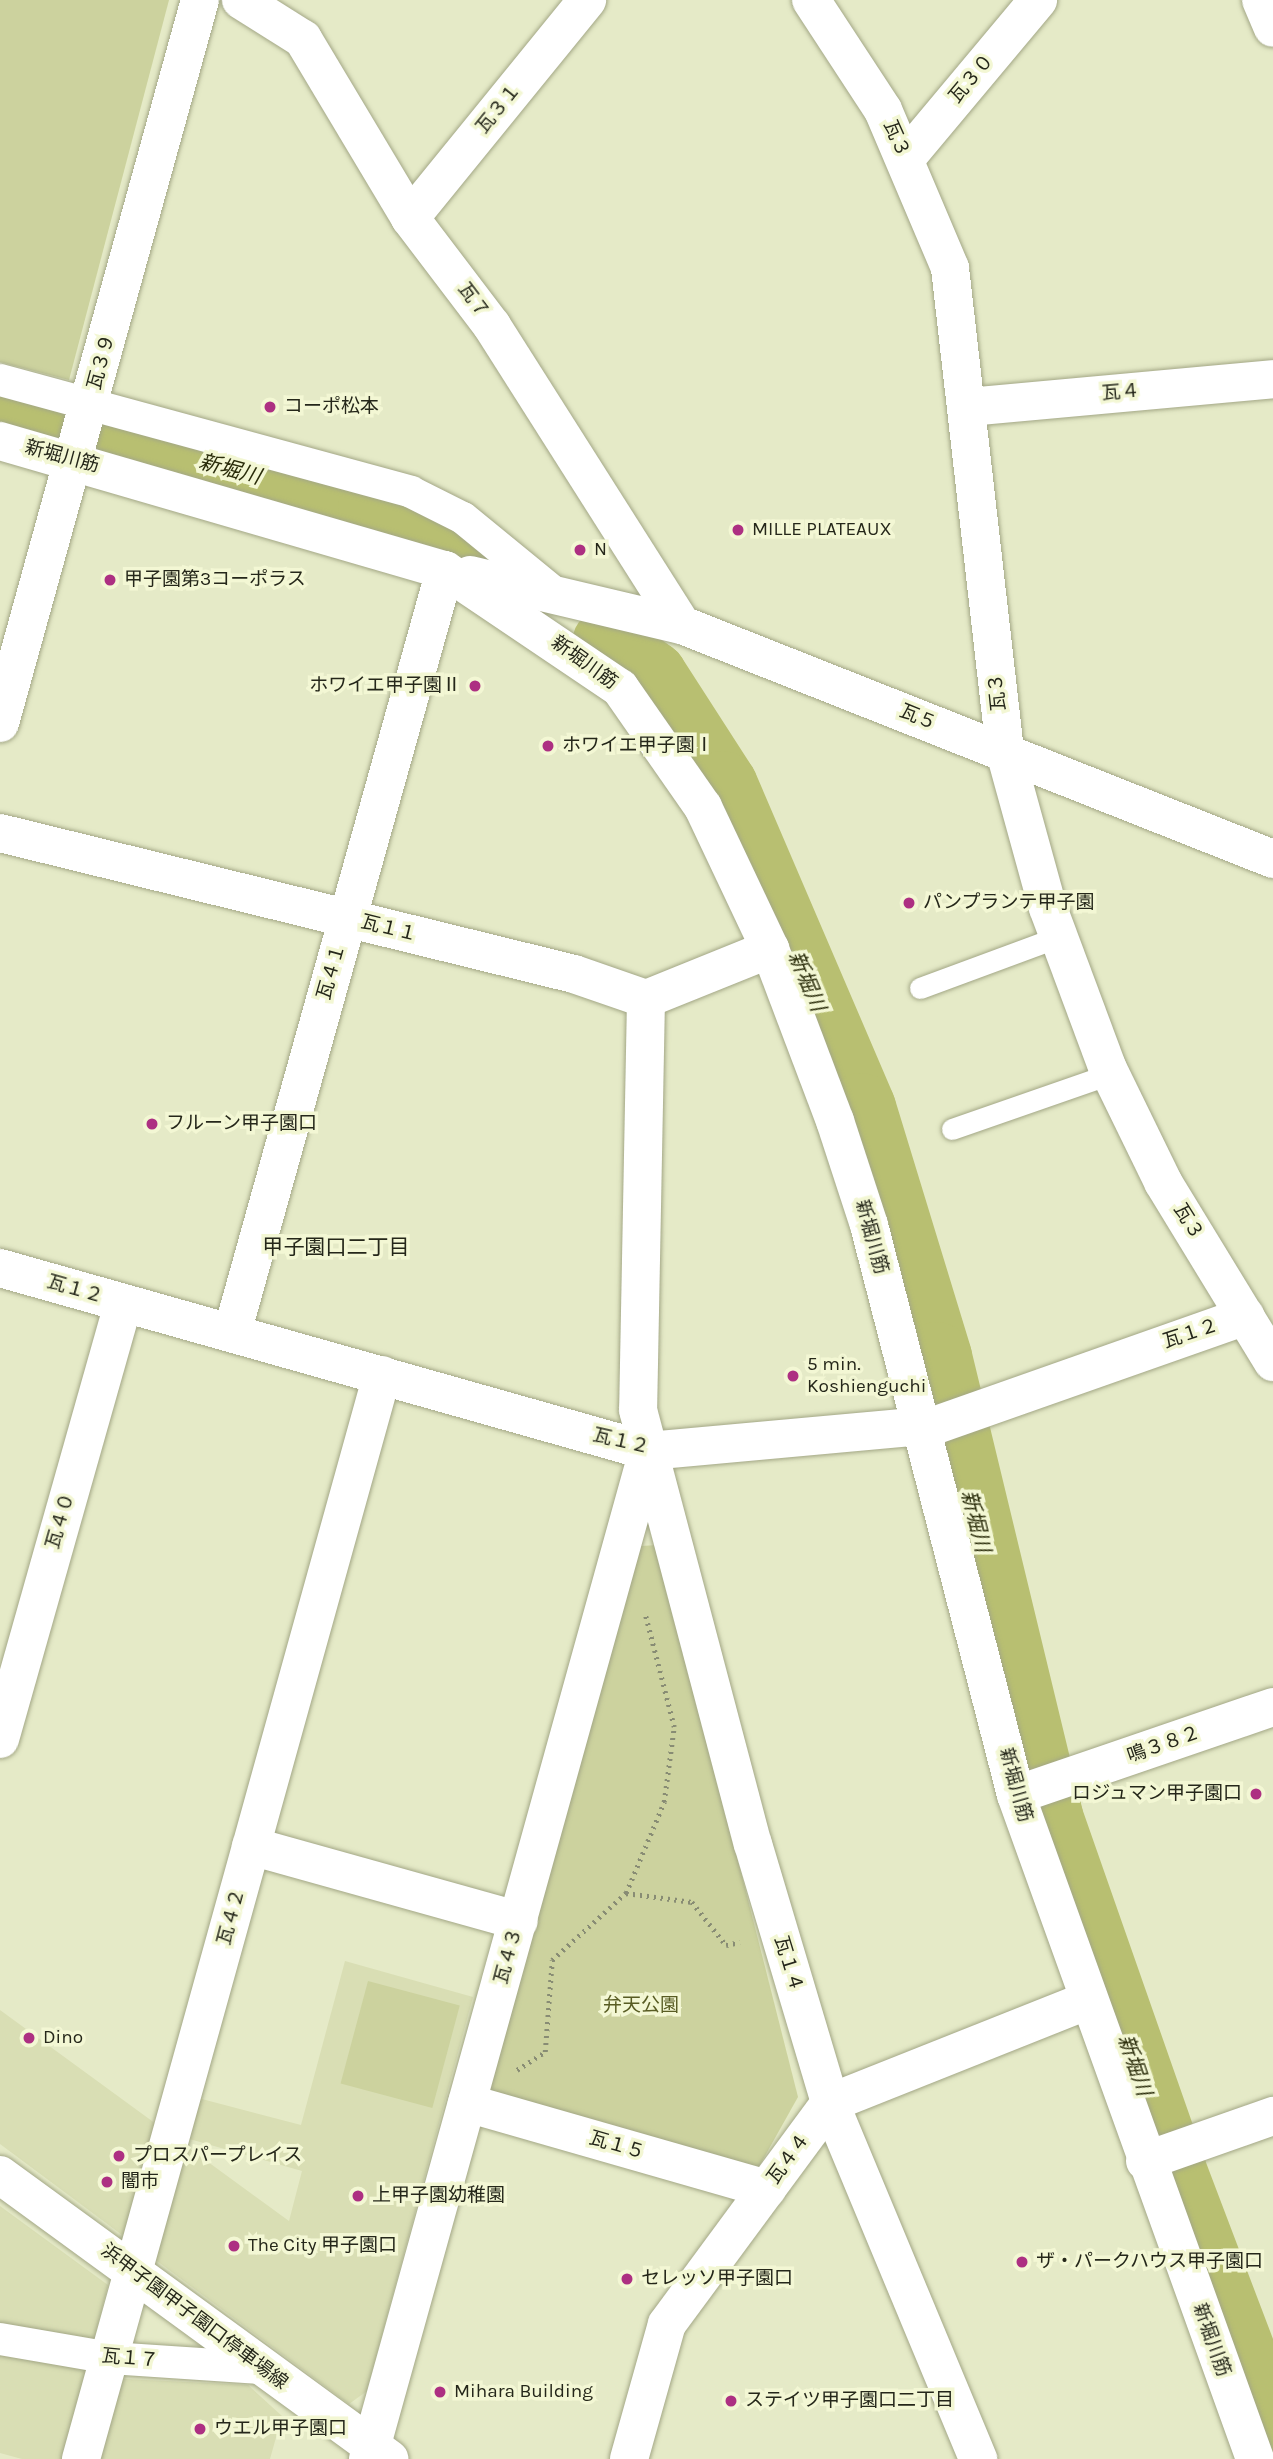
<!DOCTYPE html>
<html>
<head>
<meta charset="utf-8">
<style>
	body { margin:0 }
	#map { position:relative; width:1273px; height:2459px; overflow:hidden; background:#e5eac7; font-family:Karla,"Noto Sans JP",sans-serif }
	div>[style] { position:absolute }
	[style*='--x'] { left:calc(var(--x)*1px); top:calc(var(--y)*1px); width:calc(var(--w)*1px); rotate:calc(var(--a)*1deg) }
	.built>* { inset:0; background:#d9deb4 }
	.green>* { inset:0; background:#ccd29e; transform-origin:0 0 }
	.river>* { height:70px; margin:-35px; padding:0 35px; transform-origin:35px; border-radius:35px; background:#b8bf71 }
	.path>* { height:4.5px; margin-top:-2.25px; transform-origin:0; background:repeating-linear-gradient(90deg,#888c74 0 2px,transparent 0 7px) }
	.roads { filter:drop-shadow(0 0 2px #a3a786) drop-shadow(0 0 2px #a3a786) }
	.service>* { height:21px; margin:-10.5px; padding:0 10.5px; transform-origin:10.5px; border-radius:10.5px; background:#fff }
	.pedestrian>* { height:32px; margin:-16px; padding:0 16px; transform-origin:16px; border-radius:16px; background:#fff }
	.minor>* { height:38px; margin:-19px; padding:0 19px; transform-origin:19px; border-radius:19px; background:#fff }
	.tertiary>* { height:38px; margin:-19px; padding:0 19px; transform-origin:19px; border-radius:19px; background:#fff }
	.secondary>* { height:38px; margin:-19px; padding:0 19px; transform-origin:19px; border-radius:19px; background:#fff }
	.dots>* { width:19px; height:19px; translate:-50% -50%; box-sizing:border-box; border:4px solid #f3f7d4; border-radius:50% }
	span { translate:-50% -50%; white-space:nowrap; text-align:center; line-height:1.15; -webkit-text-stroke:7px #f3f7d4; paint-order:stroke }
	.street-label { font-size:19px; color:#25271a }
	.poi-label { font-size:19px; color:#25271a }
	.left { translate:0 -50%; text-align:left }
	.right { translate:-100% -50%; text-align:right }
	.park-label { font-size:19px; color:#585c23 }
	.water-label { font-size:21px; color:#2a2c0a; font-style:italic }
	.neighbourhood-label { font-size:21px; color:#25271a }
</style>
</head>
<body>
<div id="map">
	<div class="built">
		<i style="clip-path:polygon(345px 1961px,473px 1997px,367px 2391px,349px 2404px,0 2144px,0 2010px,289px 2221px,302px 2171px,186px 2138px,198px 2098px,301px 2125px)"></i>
		<i style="clip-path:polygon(0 2206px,108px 2285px,85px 2377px,248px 2385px,282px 2416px,270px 2459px,22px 2459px,0 2453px)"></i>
	</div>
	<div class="green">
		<i style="clip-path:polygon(0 0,169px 0,69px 380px,0 362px)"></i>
		<i style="clip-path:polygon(658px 1545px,798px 2097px,756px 2172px,481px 2096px,641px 1546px)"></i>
		<i style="left:368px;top:1981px;width:95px;height:106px;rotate:15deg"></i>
	</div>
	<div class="river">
		<i style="--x:0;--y:408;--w:386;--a:14.9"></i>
		<i style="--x:373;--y:507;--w:90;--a:22.3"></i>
		<i style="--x:607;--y:643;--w:56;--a:36.3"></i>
		<i style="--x:652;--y:676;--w:131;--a:57.2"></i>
		<i style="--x:723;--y:786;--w:350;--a:66.8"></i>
		<i style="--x:861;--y:1108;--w:260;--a:73"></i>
		<i style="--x:937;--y:1357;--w:473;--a:76.4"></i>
		<i style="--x:1048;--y:1817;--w:373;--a:70.7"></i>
		<i style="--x:1171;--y:2169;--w:288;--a:69.2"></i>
	</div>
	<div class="path">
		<i style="--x:626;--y:1893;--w:67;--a:7.8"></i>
		<i style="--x:692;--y:1902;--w:55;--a:51.7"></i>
		<i style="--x:726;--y:1945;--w:14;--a:-12"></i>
		<i style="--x:517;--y:2070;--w:33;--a:-33"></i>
		<i style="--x:545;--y:2052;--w:92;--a:-85.6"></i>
		<i style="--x:552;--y:1960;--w:100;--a:-42.2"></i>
		<i style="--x:626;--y:1893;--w:99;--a:-67.3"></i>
		<i style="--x:664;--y:1802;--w:76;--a:-82.4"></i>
		<i style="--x:674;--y:1727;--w:117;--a:-104.4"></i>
	</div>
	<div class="roads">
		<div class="service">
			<i style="--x:920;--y:988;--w:147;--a:-20.3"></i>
			<i style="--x:952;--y:1129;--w:167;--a:-19.2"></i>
		</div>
		<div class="pedestrian">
			<i style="--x:0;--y:380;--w:426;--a:15.2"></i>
			<i style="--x:411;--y:492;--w:58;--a:26.6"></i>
			<i style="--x:463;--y:518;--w:120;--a:39.3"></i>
			<i style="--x:0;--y:2339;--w:112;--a:9.8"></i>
			<i style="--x:110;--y:2358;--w:151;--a:3.8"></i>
		</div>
		<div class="minor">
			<i style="--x:241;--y:0;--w:73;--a:32.2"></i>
			<i style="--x:303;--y:39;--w:209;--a:59.1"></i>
			<i style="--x:410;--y:218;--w:136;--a:52.8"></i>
			<i style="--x:492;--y:326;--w:354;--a:57.6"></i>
			<i style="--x:811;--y:0;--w:131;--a:56.8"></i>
			<i style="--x:883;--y:110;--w:172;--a:67"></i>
			<i style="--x:950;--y:268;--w:487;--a:83.5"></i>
			<i style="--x:1005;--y:752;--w:162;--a:74.6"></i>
			<i style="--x:1048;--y:908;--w:170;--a:69.6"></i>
			<i style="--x:1107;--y:1067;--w:128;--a:64"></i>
			<i style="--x:1163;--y:1182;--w:211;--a:58.6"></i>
			<i style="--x:906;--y:158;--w:206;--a:-50.1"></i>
			<i style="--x:410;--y:218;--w:281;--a:-50.9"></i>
			<i style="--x:968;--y:407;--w:306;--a:-5.2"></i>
			<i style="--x:0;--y:441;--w:463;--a:16.2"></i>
			<i style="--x:445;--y:570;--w:211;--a:34"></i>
			<i style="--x:620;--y:688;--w:145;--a:55.1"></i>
			<i style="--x:703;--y:807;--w:157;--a:64.7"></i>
			<i style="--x:770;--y:949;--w:184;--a:69.3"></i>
			<i style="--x:835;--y:1121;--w:109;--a:71.9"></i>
			<i style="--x:869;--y:1225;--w:589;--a:75.54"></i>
			<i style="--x:1016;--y:1795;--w:706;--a:70.2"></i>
			<i style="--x:470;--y:575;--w:218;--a:13.3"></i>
			<i style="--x:0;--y:723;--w:750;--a:-74.54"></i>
			<i style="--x:0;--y:833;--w:591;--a:13.8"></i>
			<i style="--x:574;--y:974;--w:76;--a:19.1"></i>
			<i style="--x:646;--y:999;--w:134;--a:-22"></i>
			<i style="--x:646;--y:999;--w:411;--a:91.1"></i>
			<i style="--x:638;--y:1410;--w:449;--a:75.2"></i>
			<i style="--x:753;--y:1844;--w:270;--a:73.4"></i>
			<i style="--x:830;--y:2103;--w:386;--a:67.4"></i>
			<i style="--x:0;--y:1268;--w:673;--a:15.77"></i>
			<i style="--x:648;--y:1451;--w:289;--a:-5.2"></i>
			<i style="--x:936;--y:1425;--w:328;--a:-19.4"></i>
			<i style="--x:232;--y:1333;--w:792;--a:-74.4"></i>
			<i style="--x:0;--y:1739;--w:453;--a:-74.2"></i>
			<i style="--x:1016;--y:1795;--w:272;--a:-18.9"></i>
			<i style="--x:251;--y:1846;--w:278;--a:15.6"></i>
			<i style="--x:467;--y:2103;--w:312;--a:16"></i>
			<i style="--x:1145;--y:2161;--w:136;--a:-19.4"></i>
			<i style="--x:81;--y:2459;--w:1125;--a:-74.48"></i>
			<i style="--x:368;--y:2459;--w:1043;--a:-74.48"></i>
			<i style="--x:629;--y:2459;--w:140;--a:-74.3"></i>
			<i style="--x:667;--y:2324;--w:275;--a:-53.6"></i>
			<i style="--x:830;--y:2103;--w:276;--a:-21.7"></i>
		</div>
		<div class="tertiary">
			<i style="--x:1261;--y:0;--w:30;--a:67"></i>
			<i style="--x:682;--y:625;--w:636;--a:21.6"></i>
		</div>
		<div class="secondary">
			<i style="--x:0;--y:2175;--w:482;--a:36.1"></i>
		</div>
	</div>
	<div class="dots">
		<i style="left:270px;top:407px;background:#ad3082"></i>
		<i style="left:738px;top:530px;background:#ad3082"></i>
		<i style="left:580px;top:550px;background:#ad3082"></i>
		<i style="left:110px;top:580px;background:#ad3082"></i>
		<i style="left:475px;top:686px;background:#ad3082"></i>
		<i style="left:548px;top:746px;background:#ad3082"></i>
		<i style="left:909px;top:903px;background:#ad3082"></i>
		<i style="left:152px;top:1124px;background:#ad3082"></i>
		<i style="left:793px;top:1376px;background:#ad3082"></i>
		<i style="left:1256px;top:1794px;background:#ad3082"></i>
		<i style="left:29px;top:2038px;background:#ad3082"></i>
		<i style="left:119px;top:2156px;background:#ad3082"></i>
		<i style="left:107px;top:2182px;background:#ad3082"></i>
		<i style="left:358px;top:2196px;background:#ad3082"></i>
		<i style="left:234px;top:2246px;background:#ad3082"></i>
		<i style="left:1022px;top:2262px;background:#ad3082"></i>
		<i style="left:627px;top:2279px;background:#ad3082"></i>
		<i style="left:440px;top:2392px;background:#ad3082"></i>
		<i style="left:731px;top:2401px;background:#ad3082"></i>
		<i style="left:200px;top:2429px;background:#ad3082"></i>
	</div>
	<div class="street-label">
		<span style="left:972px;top:79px;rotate:-50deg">瓦３０</span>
		<span style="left:499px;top:109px;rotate:-51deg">瓦３１</span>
		<span style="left:896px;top:139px;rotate:66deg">瓦３</span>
		<span style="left:473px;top:301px;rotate:53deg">瓦７</span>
		<span style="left:102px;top:362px;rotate:-75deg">瓦３９</span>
		<span style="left:1121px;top:393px;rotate:-5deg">瓦４</span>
		<span style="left:62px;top:457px;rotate:15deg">新堀川筋</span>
		<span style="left:584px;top:663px;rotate:36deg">新堀川筋</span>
		<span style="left:998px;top:692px;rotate:-96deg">瓦３</span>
		<span style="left:918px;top:718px;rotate:22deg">瓦５</span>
		<span style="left:389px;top:929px;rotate:14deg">瓦１１</span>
		<span style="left:332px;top:972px;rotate:-74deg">瓦４１</span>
		<span style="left:1188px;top:1222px;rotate:58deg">瓦３</span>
		<span style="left:871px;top:1237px;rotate:74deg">新堀川筋</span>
		<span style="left:75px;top:1290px;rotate:16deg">瓦１２</span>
		<span style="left:1191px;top:1334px;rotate:-18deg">瓦１２</span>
		<span style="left:621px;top:1442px;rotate:13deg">瓦１２</span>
		<span style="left:61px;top:1521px;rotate:-74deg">瓦４０</span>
		<span style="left:1164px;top:1745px;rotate:-19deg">鳴３８２</span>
		<span style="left:1015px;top:1785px;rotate:74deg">新堀川筋</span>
		<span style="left:232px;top:1917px;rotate:-75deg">瓦４２</span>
		<span style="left:509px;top:1956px;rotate:-75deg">瓦４３</span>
		<span style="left:788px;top:1964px;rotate:73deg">瓦１４</span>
		<span style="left:617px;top:2146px;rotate:16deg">瓦１５</span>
		<span style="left:789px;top:2159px;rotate:-54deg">瓦４４</span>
		<span style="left:194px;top:2317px;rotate:37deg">浜甲子園甲子園口停車場線</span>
		<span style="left:1211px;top:2340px;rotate:70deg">新堀川筋</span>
		<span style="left:130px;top:2359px;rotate:5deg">瓦１７</span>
	</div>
	<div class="poi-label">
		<span class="left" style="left:284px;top:407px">コーポ松本</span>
		<span class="left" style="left:752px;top:530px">MILLE PLATEAUX</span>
		<span class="left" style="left:594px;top:550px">N</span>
		<span class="left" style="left:124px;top:580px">甲子園第3コーポラス</span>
		<span class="right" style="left:461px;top:686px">ホワイエ甲子園Ⅱ</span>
		<span class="left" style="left:562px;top:746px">ホワイエ甲子園Ⅰ</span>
		<span class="left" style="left:923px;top:903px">パンプランテ甲子園</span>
		<span class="left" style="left:166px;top:1124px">フルーン甲子園口</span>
		<span class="left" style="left:807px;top:1376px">5 min.<br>Koshienguchi</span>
		<span class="right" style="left:1242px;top:1794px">ロジュマン甲子園口</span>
		<span class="left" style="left:43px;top:2038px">Dino</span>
		<span class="left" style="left:133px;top:2156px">プロスパープレイス</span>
		<span class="left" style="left:121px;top:2182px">闇市</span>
		<span class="left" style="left:372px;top:2196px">上甲子園幼稚園</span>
		<span class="left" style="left:248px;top:2246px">The City 甲子園口</span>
		<span class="left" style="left:1036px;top:2262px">ザ・パークハウス甲子園口</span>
		<span class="left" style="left:641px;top:2279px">セレッソ甲子園口</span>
		<span class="left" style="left:454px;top:2392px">Mihara Building</span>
		<span class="left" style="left:745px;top:2401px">ステイツ甲子園口二丁目</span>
		<span class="left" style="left:214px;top:2429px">ウエル甲子園口</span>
	</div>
	<div class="park-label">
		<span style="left:641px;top:2006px">弁天公園</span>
	</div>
	<div class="water-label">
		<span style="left:230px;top:469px;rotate:15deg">新堀川</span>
		<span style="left:807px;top:981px;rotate:67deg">新堀川</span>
		<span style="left:976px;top:1521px;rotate:76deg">新堀川</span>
		<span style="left:1135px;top:2065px;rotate:71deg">新堀川</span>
	</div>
	<div class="neighbourhood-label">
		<span style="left:336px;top:1247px">甲子園口二丁目</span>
	</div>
</div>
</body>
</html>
